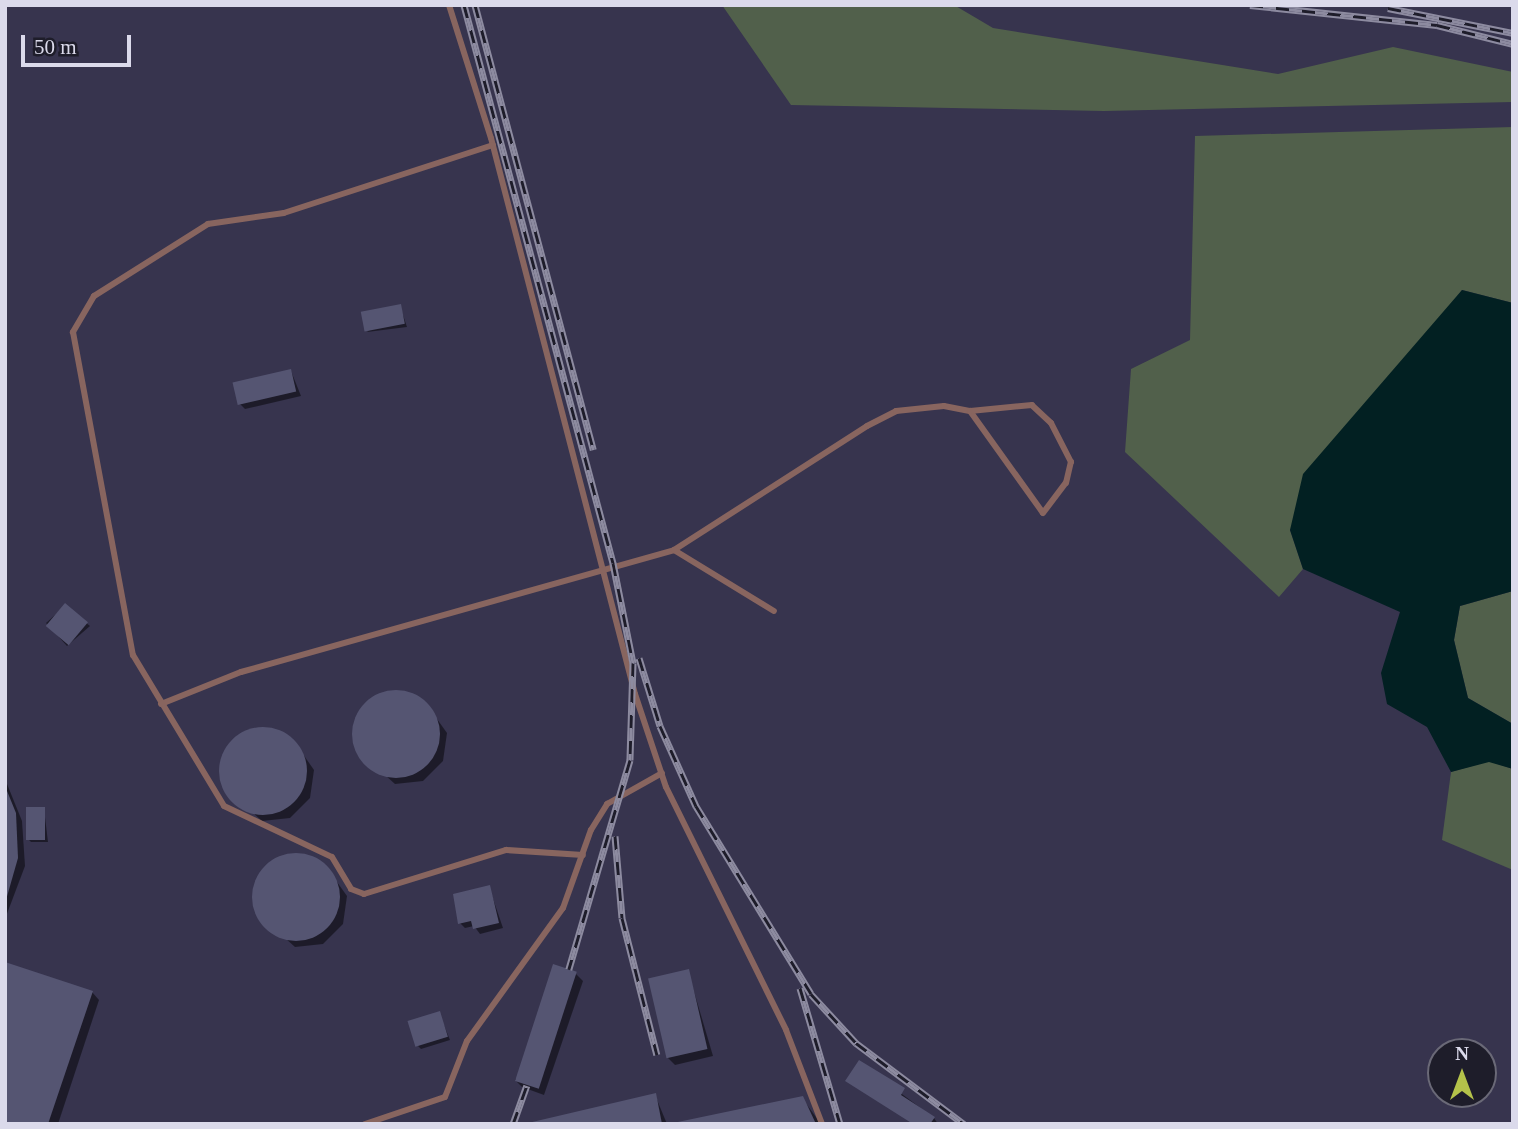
<!DOCTYPE html>
<html>
<head>
<meta charset="utf-8">
<style>
	body { margin:0 }
	#map { position:relative; width:1518px; height:1129px; overflow:hidden; background:#37344e; font-family:"Times New Roman",serif }
	div>[style] { position:absolute }
	[style*='--x'] { left:calc(var(--x)*1px); top:calc(var(--y)*1px); width:calc(var(--w)*1px); rotate:calc(var(--a)*1deg) }
	.green>* { inset:0; background:#51604b }
	.water>* { inset:0; background:#022022 }
	.shadow>* { inset:0; background:#0007 }
	.building>* { inset:0; background:#555572; transform-origin:0 0 }
	.round { border-radius:50% }
	.service>* { height:6px; margin:-3px; padding:0 3px; transform-origin:3px; border-radius:3px; background:#88655f }
	.rail>* { height:7px; margin-top:-3.5px; transform-origin:0; background:repeating-linear-gradient(90deg,#1e1d2a 0 13px,#8d8ba0 0 26px); box-sizing:border-box; border-block:2px solid #8d8ba0 }
	span { translate:-50% -50%; white-space:nowrap; text-align:center; line-height:1.15; -webkit-text-stroke:7px #1e1d2a; paint-order:stroke }
	.frame { position:absolute; inset:0; border:7px solid #dbdaeb; pointer-events:none }
	.north { position:absolute; left:1427px; top:1038px; width:70px; height:70px; box-sizing:border-box; background:#1e1d2a; border:2px solid #6a6977; border-radius:50%; rotate:0deg; font-size:19px; font-weight:700; line-height:28px; text-align:center; color:#dbdaeb }
	.north::after { content:''; display:block; margin:auto; width:24px; height:32px; background:#b4c24a; clip-path:polygon(50% 0,100% 100%,50% 72%,0 100%) }
	.scale { position:absolute; left:21px; top:35px; width:110px; height:32px; box-sizing:border-box; border:4px solid #dbdaeb; border-top:0; padding-left:9px; font-size:21px; line-height:24px; white-space:nowrap; color:#dbdaeb; -webkit-text-stroke:5px #1e1d2a; paint-order:stroke }
</style>
</head>
<body>
<div id="map">
	<div class="green">
		<i style="clip-path:polygon(722px 5px,954px 5px,993px 28px,1278px 74px,1393px 47px,1513px 72px,1513px 102px,1104px 111px,791px 105px)"></i>
		<i style="clip-path:polygon(1513px 127px,1513px 303px,1462px 290px,1290px 530px,1303px 569px,1279px 597px,1125px 452px,1131px 369px,1190px 340px,1195px 136px)"></i>
		<i style="clip-path:polygon(1513px 591px,1513px 724px,1468px 698px,1454px 640px,1460px 606px)"></i>
		<i style="clip-path:polygon(1489px 761px,1513px 769px,1513px 870px,1442px 840px,1451px 772px)"></i>
	</div>
	<div class="water">
		<i style="clip-path:polygon(1462px 290px,1513px 303px,1513px 591px,1460px 606px,1454px 640px,1468px 698px,1513px 724px,1513px 769px,1489px 762px,1451px 772px,1427px 727px,1387px 704px,1381px 673px,1400px 612px,1303px 569px,1290px 530px,1303px 474px)"></i>
	</div>
	<div class="shadow">
		<i style="clip-path:polygon(400px 306px,407px 327px,367px 332px)"></i>
		<i style="clip-path:polygon(291px 371px,301px 396px,245px 409px,239px 403px)"></i>
		<i style="clip-path:polygon(65px 606px,90px 626px,67px 646px,46px 623px)"></i>
		<i style="clip-path:polygon(383px 693px,424px 701px,447px 733px,443px 761px,423px 781px,395px 784px,356px 749px,355px 722px)"></i>
		<i style="clip-path:polygon(250px 730px,291px 737px,314px 770px,310px 798px,290px 818px,262px 821px,223px 786px,222px 759px)"></i>
		<i style="clip-path:polygon(5px 779px,22px 821px,25px 866px,5px 919px)"></i>
		<i style="clip-path:polygon(44px 809px,48px 842px,31px 842px,28px 839px)"></i>
		<i style="clip-path:polygon(283px 857px,324px 864px,347px 896px,343px 924px,323px 944px,295px 947px,256px 912px,255px 885px)"></i>
		<i style="clip-path:polygon(489px 887px,503px 928px,480px 934px,474px 926px,465px 928px,460px 923px)"></i>
		<i style="clip-path:polygon(688px 971px,713px 1056px,675px 1065px,668px 1058px)"></i>
		<i style="clip-path:polygon(576px 974px,583px 981px,544px 1095px,522px 1087px,515px 1080px)"></i>
		<i style="clip-path:polygon(92px 992px,99px 1000px,58px 1124px,5px 1124px)"></i>
		<i style="clip-path:polygon(439px 1013px,450px 1040px,421px 1049px,418px 1046px)"></i>
		<i style="clip-path:polygon(859px 1062px,934px 1118px,938px 1124px,913px 1124px)"></i>
		<i style="clip-path:polygon(655px 1095px,667px 1124px,531px 1124px)"></i>
		<i style="clip-path:polygon(802px 1098px,821px 1124px,675px 1124px)"></i>
	</div>
	<div class="building">
		<i style="left:401px;top:304px;width:20px;height:41px;rotate:79deg"></i>
		<i style="left:291px;top:369px;width:23px;height:60px;rotate:77deg"></i>
		<i style="left:65px;top:603px;width:30px;height:30px;rotate:40deg"></i>
		<i class="round" style="left:352px;top:690px;width:88px;height:88px"></i>
		<i class="round" style="left:219px;top:727px;width:88px;height:88px"></i>
		<i style="clip-path:polygon(5px 786px,16px 813px,18px 858px,6px 900px)"></i>
		<i style="left:26px;top:807px;width:19px;height:33px"></i>
		<i class="round" style="left:252px;top:853px;width:88px;height:88px"></i>
		<i style="clip-path:polygon(490px 885px,499px 923px,473px 929px,471px 921px,458px 924px,453px 894px)"></i>
		<i style="clip-path:polygon(5px 962px,93px 991px,48px 1124px,5px 1124px)"></i>
		<i style="left:553px;top:964px;width:25px;height:123px;rotate:18deg"></i>
		<i style="left:689px;top:969px;width:82px;height:42px;rotate:77deg"></i>
		<i style="left:440px;top:1011px;width:27px;height:34px;rotate:73deg"></i>
		<i style="clip-path:polygon(859px 1060px,905px 1088px,901px 1095px,935px 1117px,930px 1124px,913px 1124px,845px 1081px)"></i>
		<i style="clip-path:polygon(656px 1093px,662px 1124px,528px 1124px,528px 1123px)"></i>
		<i style="clip-path:polygon(803px 1096px,816px 1124px,673px 1124px,673px 1123px)"></i>
	</div>
	<div class="service">
		<i style="--x:449;--y:5;--w:139;--a:72.5"></i>
		<i style="--x:491;--y:138;--w:574;--a:75.48"></i>
		<i style="--x:635;--y:694;--w:98;--a:71.6"></i>
		<i style="--x:666;--y:787;--w:271;--a:63.7"></i>
		<i style="--x:786;--y:1030;--w:101;--a:69"></i>
		<i style="--x:493;--y:145;--w:220;--a:162"></i>
		<i style="--x:284;--y:213;--w:77;--a:171.8"></i>
		<i style="--x:208;--y:224;--w:135;--a:147.7"></i>
		<i style="--x:94;--y:296;--w:42;--a:120.3"></i>
		<i style="--x:73;--y:332;--w:329;--a:79.5"></i>
		<i style="--x:133;--y:655;--w:176;--a:58.9"></i>
		<i style="--x:224;--y:806;--w:119;--a:25.3"></i>
		<i style="--x:332;--y:857;--w:37;--a:59"></i>
		<i style="--x:351;--y:889;--w:14;--a:21"></i>
		<i style="--x:364;--y:894;--w:149;--a:-17.2"></i>
		<i style="--x:506;--y:850;--w:77;--a:3.7"></i>
		<i style="--x:674;--y:550;--w:229;--a:-32.7"></i>
		<i style="--x:867;--y:426;--w:33;--a:-27"></i>
		<i style="--x:896;--y:411;--w:48;--a:-5.9"></i>
		<i style="--x:944;--y:406;--w:26;--a:11"></i>
		<i style="--x:970;--y:411;--w:125;--a:54.4"></i>
		<i style="--x:1043;--y:513;--w:38;--a:-53"></i>
		<i style="--x:1066;--y:483;--w:22;--a:-77"></i>
		<i style="--x:1071;--y:462;--w:44;--a:-117.1"></i>
		<i style="--x:1051;--y:423;--w:26;--a:-137"></i>
		<i style="--x:1032;--y:405;--w:62;--a:174.5"></i>
		<i style="--x:161;--y:704;--w:86;--a:-21.8"></i>
		<i style="--x:241;--y:672;--w:450;--a:-15.7"></i>
		<i style="--x:674;--y:550;--w:117;--a:31.4"></i>
		<i style="--x:365;--y:1124;--w:84;--a:-18.6"></i>
		<i style="--x:445;--y:1097;--w:60;--a:-68.6"></i>
		<i style="--x:467;--y:1041;--w:164;--a:-54.2"></i>
		<i style="--x:563;--y:908;--w:83;--a:-70.3"></i>
		<i style="--x:591;--y:830;--w:31;--a:-58"></i>
		<i style="--x:607;--y:804;--w:63;--a:-29.4"></i>
	</div>
	<div class="rail">
		<i style="--x:464;--y:5;--w:578;--a:75.05"></i>
		<i style="--x:613;--y:563;--w:102;--a:78.7"></i>
		<i style="--x:633;--y:663;--w:97;--a:91.8"></i>
		<i style="--x:630;--y:760;--w:218;--a:106.3"></i>
		<i style="--x:475;--y:5;--w:460;--a:75.1"></i>
		<i style="--x:1250;--y:5;--w:188;--a:6.1"></i>
		<i style="--x:1437;--y:25;--w:78;--a:14"></i>
		<i style="--x:1388;--y:8;--w:127;--a:11.3"></i>
		<i style="--x:639;--y:658;--w:71;--a:72.8"></i>
		<i style="--x:660;--y:726;--w:88;--a:65.8"></i>
		<i style="--x:696;--y:806;--w:220;--a:58.5"></i>
		<i style="--x:811;--y:994;--w:67;--a:47.4"></i>
		<i style="--x:856;--y:1043;--w:135;--a:36.9"></i>
		<i style="--x:615;--y:836;--w:82;--a:85.1"></i>
		<i style="--x:622;--y:918;--w:141;--a:75.7"></i>
		<i style="--x:800;--y:988;--w:142;--a:73.6"></i>
		<i style="--x:513;--y:1124;--w:41;--a:-70.3"></i>
	</div>
	<div class="frame"></div>
	<div class="north">N</div>
	<div class="scale">50 m</div>
</div>
</body>
</html>
